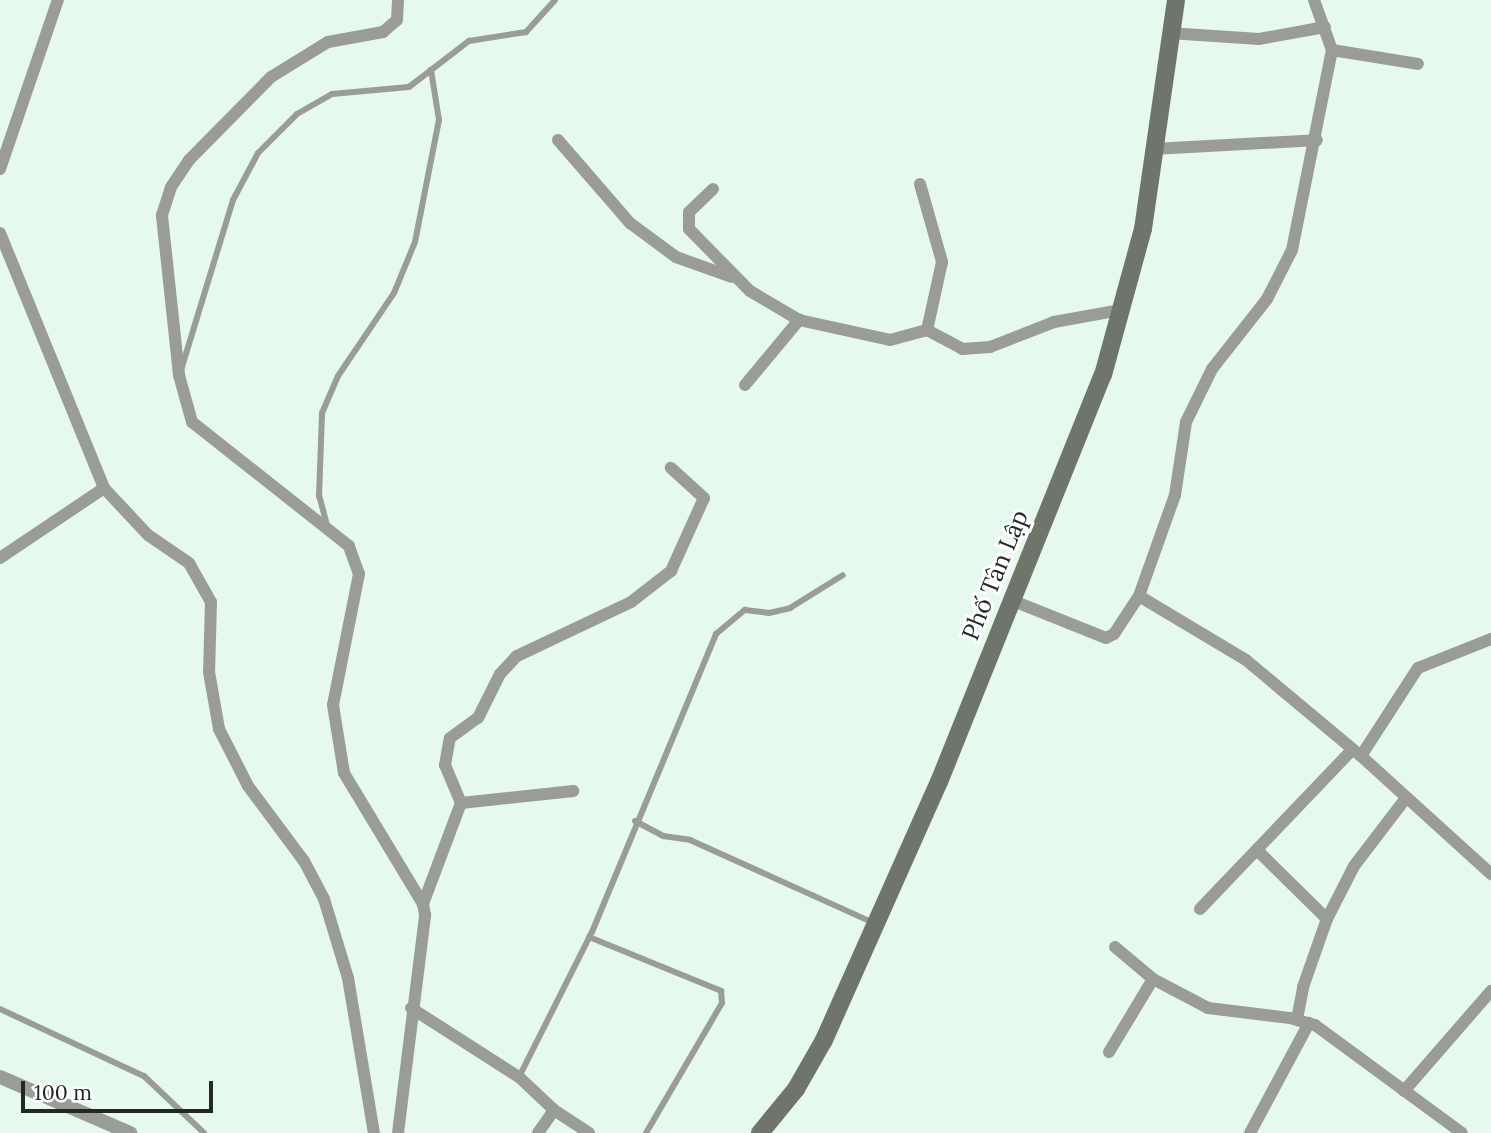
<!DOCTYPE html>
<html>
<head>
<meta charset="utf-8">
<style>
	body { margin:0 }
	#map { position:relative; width:1491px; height:1133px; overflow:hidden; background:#e6f9ed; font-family:Lora,serif }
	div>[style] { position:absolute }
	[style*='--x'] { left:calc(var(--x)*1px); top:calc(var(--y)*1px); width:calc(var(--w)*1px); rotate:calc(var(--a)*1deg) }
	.service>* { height:6px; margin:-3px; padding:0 3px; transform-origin:3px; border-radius:3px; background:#9a9d96 }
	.minor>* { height:12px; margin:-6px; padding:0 6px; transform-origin:6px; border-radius:6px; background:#9a9d96 }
	.tertiary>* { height:14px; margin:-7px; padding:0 7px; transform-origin:7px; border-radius:7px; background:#9a9d96 }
	.secondary>* { height:18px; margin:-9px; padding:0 9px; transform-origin:9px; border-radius:9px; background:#70756a }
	span { translate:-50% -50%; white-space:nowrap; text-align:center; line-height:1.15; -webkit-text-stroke:6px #fff; paint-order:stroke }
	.street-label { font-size:24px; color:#222925 }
	.scale { position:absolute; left:21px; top:1081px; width:192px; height:32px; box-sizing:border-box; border:4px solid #222925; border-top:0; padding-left:9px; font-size:21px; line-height:24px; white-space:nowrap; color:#222925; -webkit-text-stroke:5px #fff; paint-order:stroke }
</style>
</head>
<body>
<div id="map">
	<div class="service">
		<i style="--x:181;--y:370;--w:178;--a:-73"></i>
		<i style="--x:233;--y:200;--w:53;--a:-62"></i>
		<i style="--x:258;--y:153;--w:55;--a:-45"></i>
		<i style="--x:297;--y:114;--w:40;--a:-29.7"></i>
		<i style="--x:332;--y:94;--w:77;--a:-5.2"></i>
		<i style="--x:409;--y:87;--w:76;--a:-37.5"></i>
		<i style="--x:469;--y:41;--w:58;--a:-9"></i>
		<i style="--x:526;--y:32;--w:43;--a:-47.8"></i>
		<i style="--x:327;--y:525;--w:30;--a:-105"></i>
		<i style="--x:319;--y:496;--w:83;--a:-87.9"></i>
		<i style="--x:322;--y:413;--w:40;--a:-66.6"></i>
		<i style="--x:338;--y:376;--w:100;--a:-56"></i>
		<i style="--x:394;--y:293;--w:55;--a:-67.6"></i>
		<i style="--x:415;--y:242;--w:124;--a:-78.9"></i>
		<i style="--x:439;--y:120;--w:51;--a:-99.1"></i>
		<i style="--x:635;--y:821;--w:32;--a:28"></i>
		<i style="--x:663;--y:836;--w:27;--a:8"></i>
		<i style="--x:690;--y:840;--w:202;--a:24.3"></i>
		<i style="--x:589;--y:937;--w:143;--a:22.2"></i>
		<i style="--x:721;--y:991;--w:12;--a:85"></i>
		<i style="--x:722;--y:1003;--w:151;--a:120.3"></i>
		<i style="--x:0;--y:1009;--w:159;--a:25"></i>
		<i style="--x:144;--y:1076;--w:83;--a:43.5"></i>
		<i style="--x:519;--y:1077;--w:162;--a:-63.3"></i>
		<i style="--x:592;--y:932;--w:323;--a:-67.4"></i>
		<i style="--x:716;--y:634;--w:38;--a:-40"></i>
		<i style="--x:745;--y:610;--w:24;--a:7"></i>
		<i style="--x:769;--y:613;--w:22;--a:-13"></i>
		<i style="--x:790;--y:608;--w:62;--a:-31.9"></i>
	</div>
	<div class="minor">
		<i style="--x:1169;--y:33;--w:90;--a:3.8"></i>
		<i style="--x:1259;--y:39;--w:67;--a:-10.3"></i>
		<i style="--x:1332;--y:50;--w:87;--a:9.2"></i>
		<i style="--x:558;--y:140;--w:110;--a:49.1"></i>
		<i style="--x:630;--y:223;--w:57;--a:36.5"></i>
		<i style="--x:676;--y:257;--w:59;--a:19.7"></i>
		<i style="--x:1153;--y:149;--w:164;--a:-3.1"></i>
		<i style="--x:0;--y:169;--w:179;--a:-71.1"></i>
		<i style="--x:920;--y:184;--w:81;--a:74.2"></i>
		<i style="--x:942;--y:262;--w:70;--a:102.4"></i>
		<i style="--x:713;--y:189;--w:33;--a:136"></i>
		<i style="--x:689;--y:212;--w:17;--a:90"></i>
		<i style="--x:689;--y:229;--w:87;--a:45.5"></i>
		<i style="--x:750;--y:291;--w:57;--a:30.6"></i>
		<i style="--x:799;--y:320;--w:93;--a:12.4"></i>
		<i style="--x:890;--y:340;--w:38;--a:-15"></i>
		<i style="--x:927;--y:330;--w:40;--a:28"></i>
		<i style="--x:962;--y:349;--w:28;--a:-4"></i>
		<i style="--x:990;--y:347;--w:69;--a:-21.3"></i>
		<i style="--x:1054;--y:322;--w:68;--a:-10.2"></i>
		<i style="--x:0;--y:233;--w:275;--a:67.8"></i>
		<i style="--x:104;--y:488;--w:64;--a:46.9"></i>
		<i style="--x:148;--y:535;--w:50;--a:34.3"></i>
		<i style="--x:189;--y:563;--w:45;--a:60.6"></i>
		<i style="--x:211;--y:602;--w:70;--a:91.6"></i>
		<i style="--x:209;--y:672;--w:58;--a:80"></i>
		<i style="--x:219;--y:729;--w:64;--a:63"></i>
		<i style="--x:248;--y:786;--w:94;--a:53.3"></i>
		<i style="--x:304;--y:861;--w:43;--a:62.2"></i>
		<i style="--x:324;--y:899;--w:83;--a:73.1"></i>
		<i style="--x:348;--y:978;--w:157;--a:80.5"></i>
		<i style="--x:745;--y:385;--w:85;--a:-50.3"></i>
		<i style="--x:0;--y:558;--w:125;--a:-33.9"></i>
		<i style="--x:1139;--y:596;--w:125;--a:30.9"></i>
		<i style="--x:1246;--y:660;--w:150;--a:39.9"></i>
		<i style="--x:1361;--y:756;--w:176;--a:42.2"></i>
		<i style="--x:1011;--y:600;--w:102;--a:21.8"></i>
		<i style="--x:1106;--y:638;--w:9;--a:-27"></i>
		<i style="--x:1114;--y:634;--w:45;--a:-56.7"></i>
		<i style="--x:1139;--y:596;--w:107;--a:-70.4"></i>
		<i style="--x:1175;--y:495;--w:74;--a:-81.4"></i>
		<i style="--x:1186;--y:422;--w:59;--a:-63.9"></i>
		<i style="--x:1212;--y:369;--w:89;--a:-51.8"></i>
		<i style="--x:1267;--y:299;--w:55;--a:-63"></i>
		<i style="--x:1292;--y:250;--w:204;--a:-78.7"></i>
		<i style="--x:1332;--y:50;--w:53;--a:-109.8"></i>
		<i style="--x:1361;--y:756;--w:105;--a:-57.1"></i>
		<i style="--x:1418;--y:668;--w:79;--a:-21.7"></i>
		<i style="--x:461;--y:803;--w:113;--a:-6.1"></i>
		<i style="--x:1257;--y:850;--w:98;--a:44.6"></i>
		<i style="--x:423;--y:904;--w:108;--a:-69.4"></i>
		<i style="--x:461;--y:803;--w:41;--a:-112.8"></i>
		<i style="--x:445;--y:765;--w:27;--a:-80"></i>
		<i style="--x:450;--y:738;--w:34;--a:-36"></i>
		<i style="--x:478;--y:718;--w:49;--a:-63.4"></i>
		<i style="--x:500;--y:674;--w:25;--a:-47"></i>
		<i style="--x:517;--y:656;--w:126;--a:-25.3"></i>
		<i style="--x:631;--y:602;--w:51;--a:-37.8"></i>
		<i style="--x:671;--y:571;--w:80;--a:-65.7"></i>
		<i style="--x:704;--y:498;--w:45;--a:-137.7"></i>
		<i style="--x:1200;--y:909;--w:221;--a:-46.3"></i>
		<i style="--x:1115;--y:947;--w:50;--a:40.1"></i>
		<i style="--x:1153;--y:979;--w:62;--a:27.8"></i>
		<i style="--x:1208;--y:1008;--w:83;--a:7"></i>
		<i style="--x:1290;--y:1018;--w:26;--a:16"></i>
		<i style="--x:1315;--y:1025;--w:182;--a:36.3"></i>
		<i style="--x:411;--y:1008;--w:128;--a:32.6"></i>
		<i style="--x:519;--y:1077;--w:48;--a:43.3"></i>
		<i style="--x:554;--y:1110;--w:42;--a:33.3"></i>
		<i style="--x:1297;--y:1019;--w:33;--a:-79"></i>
		<i style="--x:1303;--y:987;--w:72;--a:-70.6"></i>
		<i style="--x:1327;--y:919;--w:59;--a:-63"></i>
		<i style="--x:1354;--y:866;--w:86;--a:-52.6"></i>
		<i style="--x:1109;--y:1052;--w:85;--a:-58.9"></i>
		<i style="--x:1404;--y:1091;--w:133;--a:-49"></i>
		<i style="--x:398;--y:1133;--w:220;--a:-82.9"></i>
		<i style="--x:425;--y:915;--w:11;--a:-100"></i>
		<i style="--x:423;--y:904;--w:153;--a:-121.1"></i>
		<i style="--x:344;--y:773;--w:69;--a:-99.2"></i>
		<i style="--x:333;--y:705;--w:134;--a:-78.8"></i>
		<i style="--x:359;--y:574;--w:30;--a:-110"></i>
		<i style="--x:349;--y:546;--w:200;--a:-141.7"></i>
		<i style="--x:192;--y:422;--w:49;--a:-105.5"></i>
		<i style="--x:179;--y:375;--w:161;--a:-96.1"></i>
		<i style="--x:162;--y:215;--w:29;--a:-72"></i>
		<i style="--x:171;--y:187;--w:32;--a:-56"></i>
		<i style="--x:189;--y:160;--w:117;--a:-45.3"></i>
		<i style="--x:271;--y:77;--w:67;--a:-31.6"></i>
		<i style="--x:328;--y:42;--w:56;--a:-10.3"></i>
		<i style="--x:383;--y:32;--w:18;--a:-41"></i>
		<i style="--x:397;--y:20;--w:20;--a:-87"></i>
		<i style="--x:538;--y:1133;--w:28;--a:-55"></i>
		<i style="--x:1250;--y:1133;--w:125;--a:-61.8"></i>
	</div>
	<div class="tertiary">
		<i style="--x:0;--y:1077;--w:142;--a:23.3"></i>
	</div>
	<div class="secondary">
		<i style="--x:760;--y:1133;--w:57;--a:-50.7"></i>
		<i style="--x:796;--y:1089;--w:56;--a:-60.3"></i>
		<i style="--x:824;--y:1040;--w:282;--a:-66"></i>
		<i style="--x:939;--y:782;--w:439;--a:-68.1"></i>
		<i style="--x:1103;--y:375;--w:151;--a:-74.7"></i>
		<i style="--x:1143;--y:229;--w:231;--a:-81.8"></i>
	</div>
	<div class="street-label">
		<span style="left:995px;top:575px;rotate:-68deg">Phố Tân Lập</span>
	</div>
	<div class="scale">100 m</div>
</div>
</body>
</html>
